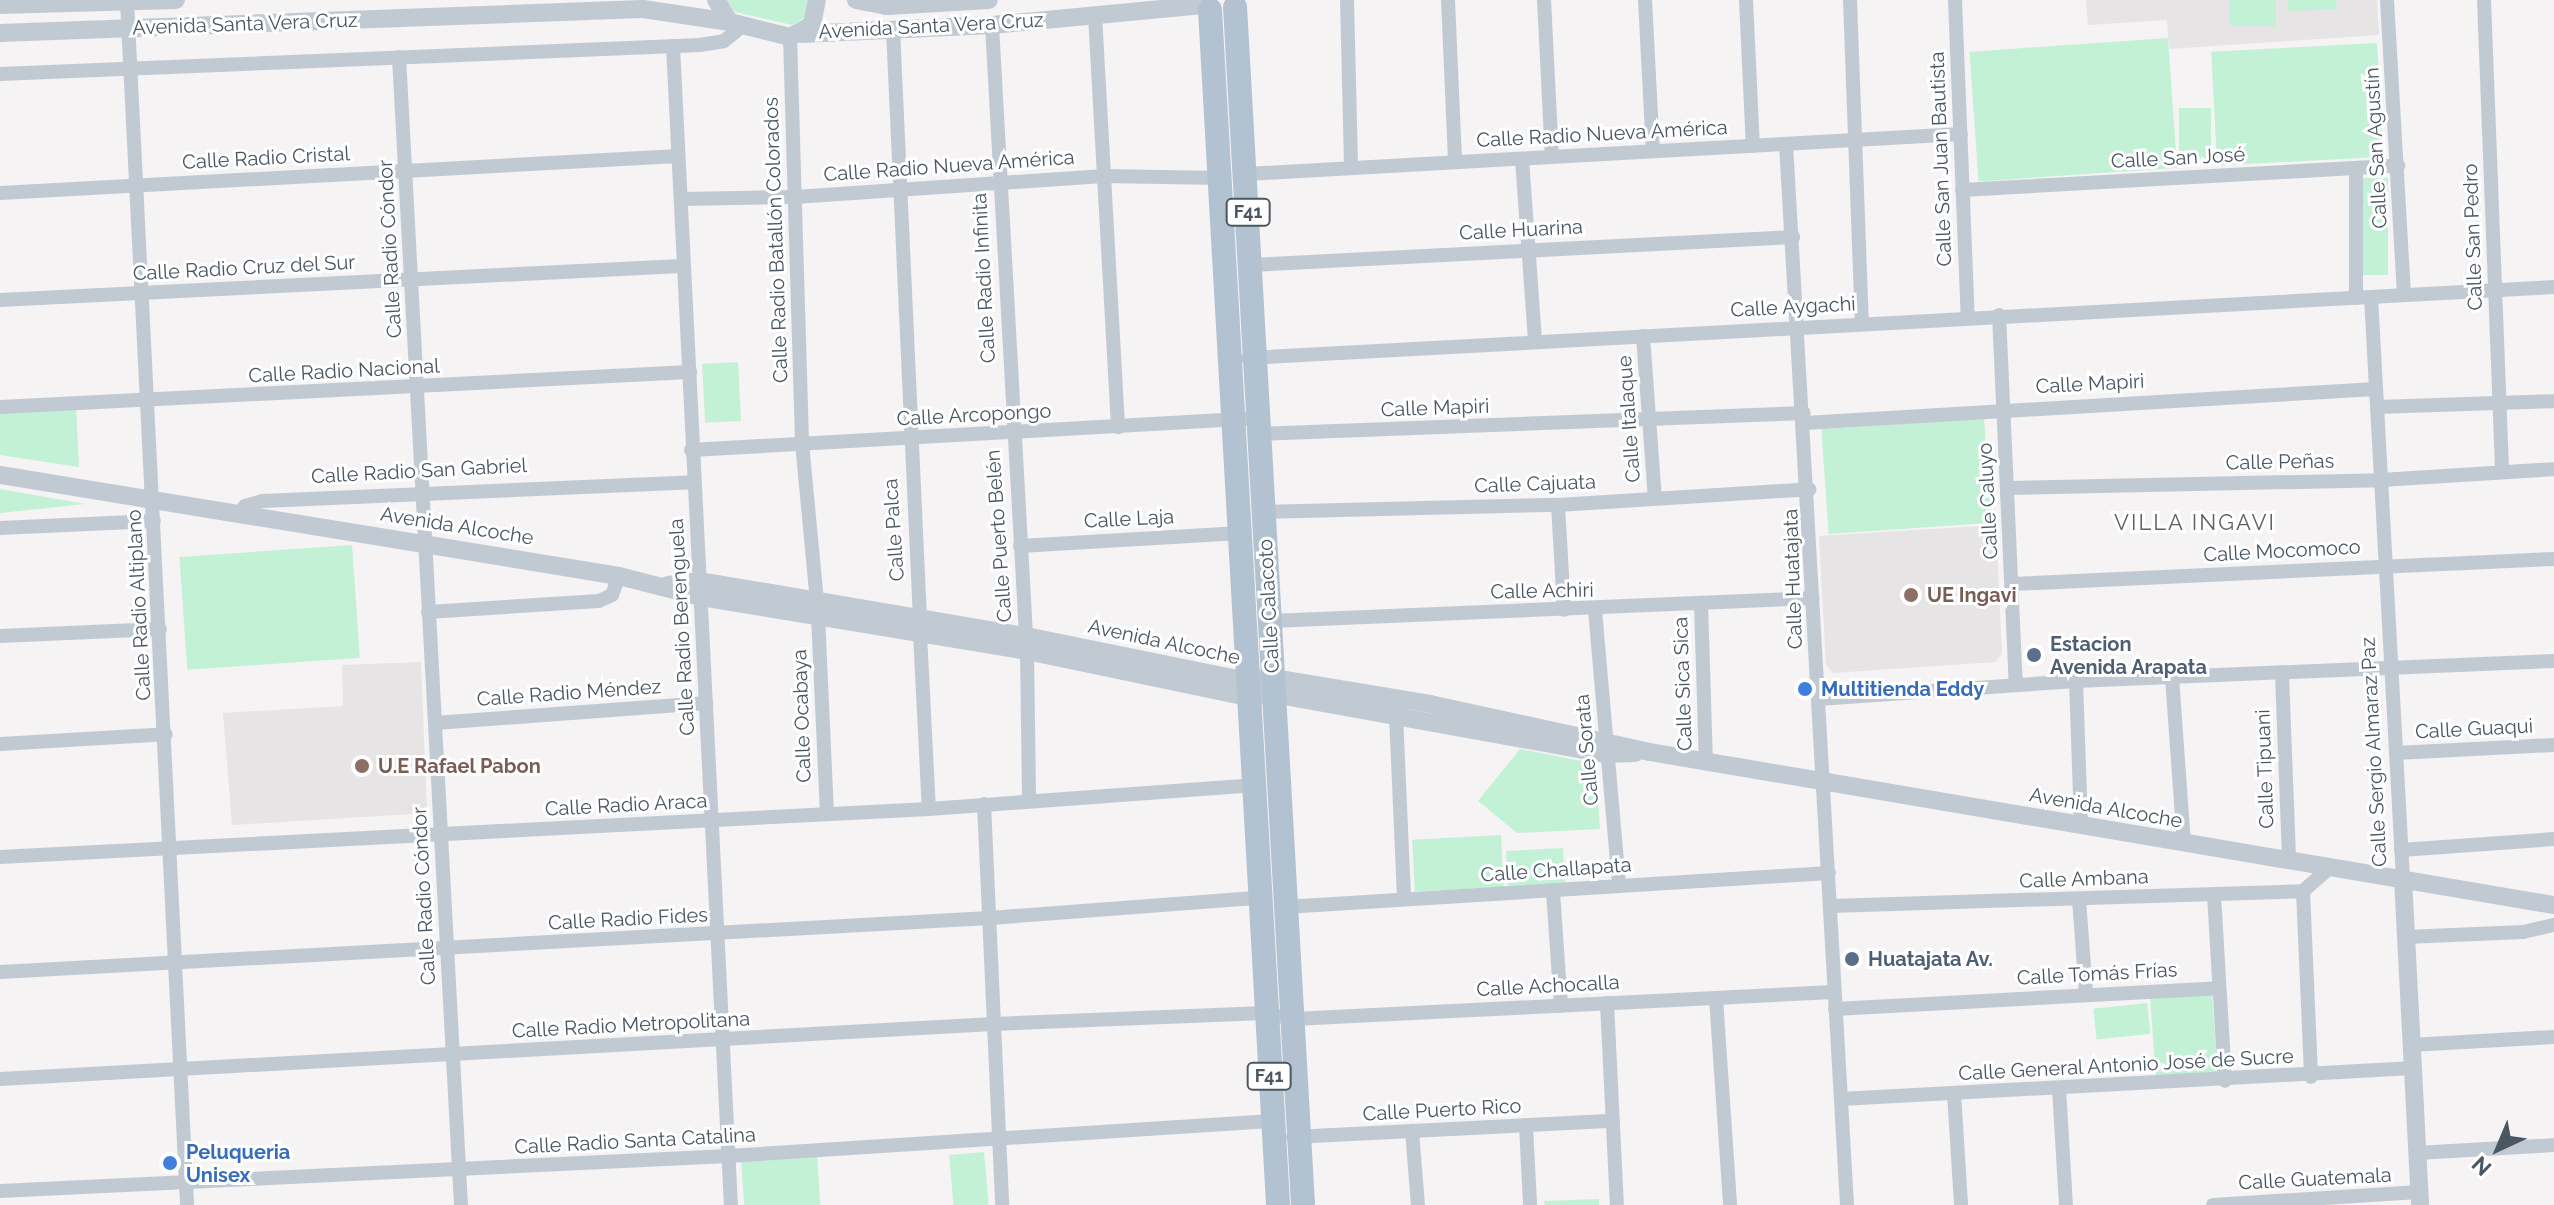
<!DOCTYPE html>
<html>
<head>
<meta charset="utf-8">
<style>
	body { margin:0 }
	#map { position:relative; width:2554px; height:1205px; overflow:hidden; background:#f5f3f3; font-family:Raleway,sans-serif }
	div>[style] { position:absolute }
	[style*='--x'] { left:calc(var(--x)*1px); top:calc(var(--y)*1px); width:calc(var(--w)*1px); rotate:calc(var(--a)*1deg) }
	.education>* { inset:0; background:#e6e4e5 }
	.green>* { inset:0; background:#c3f1d5; transform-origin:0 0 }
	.minor>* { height:14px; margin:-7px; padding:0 7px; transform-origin:7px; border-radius:7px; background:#c1cad2 }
	.tertiary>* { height:18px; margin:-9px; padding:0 9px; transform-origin:9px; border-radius:9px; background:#c1cad2 }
	.primary>* { height:24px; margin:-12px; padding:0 12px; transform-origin:12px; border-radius:12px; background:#b3c2d1 }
	.dots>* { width:22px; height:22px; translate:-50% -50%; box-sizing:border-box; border:4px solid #fff; border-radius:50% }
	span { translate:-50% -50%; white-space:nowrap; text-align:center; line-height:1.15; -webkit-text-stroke:6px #fff; paint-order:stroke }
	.shield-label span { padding:2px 6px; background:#fff; border:2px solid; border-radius:6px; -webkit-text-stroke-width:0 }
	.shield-label { font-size:18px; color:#4a5661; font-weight:700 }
	.street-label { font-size:20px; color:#4a5661 }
	.education-label { font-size:20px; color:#785e54; font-weight:700 }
	.left { translate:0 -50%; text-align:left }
	.service-label { font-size:20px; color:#4e5e75; font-weight:700 }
	.shop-label { font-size:20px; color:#366cbe; font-weight:700 }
	.neighbourhood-label { font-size:22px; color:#5f6368; letter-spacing:2px }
	.north { position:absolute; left:2458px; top:1109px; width:80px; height:80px; -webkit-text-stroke:6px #fff; paint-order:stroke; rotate:224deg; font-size:22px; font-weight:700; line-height:32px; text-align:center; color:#4a5661 }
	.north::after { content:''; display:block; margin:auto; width:28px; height:36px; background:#4a5661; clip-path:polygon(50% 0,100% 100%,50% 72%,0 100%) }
</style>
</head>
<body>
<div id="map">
	<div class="education">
		<i style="clip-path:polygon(2086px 0,2377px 0,2379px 35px,2169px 49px,2167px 20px,2088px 25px)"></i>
		<i style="clip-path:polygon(1996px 525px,2002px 654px,1995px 662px,1833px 673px,1826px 665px,1819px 536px)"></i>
		<i style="clip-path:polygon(421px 662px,427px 813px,232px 825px,223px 713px,343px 706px,342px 665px)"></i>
	</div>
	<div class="green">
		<i style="clip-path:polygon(726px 0,808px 0,805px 17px,792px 25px,735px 12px)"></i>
		<i style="left:2230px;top:0;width:46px;height:26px"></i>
		<i style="clip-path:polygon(2288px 0,2336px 0,2337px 9px,2288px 11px)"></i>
		<i style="left:2168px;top:38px;width:130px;height:199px;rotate:86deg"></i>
		<i style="left:2377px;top:43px;width:114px;height:166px;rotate:87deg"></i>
		<i style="left:2179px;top:108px;width:32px;height:51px"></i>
		<i style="left:2359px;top:178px;width:29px;height:97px"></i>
		<i style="left:738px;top:362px;width:59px;height:36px;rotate:87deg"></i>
		<i style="clip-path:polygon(76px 406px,79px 467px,0 455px,0 411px)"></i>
		<i style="left:1984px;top:418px;width:105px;height:163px;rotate:86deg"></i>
		<i style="clip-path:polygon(0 489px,85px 504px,0 513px)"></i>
		<i style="left:352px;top:545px;width:113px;height:173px;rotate:86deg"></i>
		<i style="clip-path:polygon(1520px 749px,1596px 764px,1600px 829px,1517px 833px,1478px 801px)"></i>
		<i style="left:1501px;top:835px;width:52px;height:89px;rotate:87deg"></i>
		<i style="left:1563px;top:848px;width:37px;height:57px;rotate:87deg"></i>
		<i style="left:2212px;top:993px;width:80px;height:62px;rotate:86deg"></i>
		<i style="left:2147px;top:1003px;width:31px;height:54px;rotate:84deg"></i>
		<i style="left:984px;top:1152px;width:53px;height:35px;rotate:85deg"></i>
		<i style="left:817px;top:1156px;width:49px;height:76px;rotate:86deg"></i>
		<i style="clip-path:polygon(1599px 1199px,1599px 1205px,1545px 1205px,1544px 1201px)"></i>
	</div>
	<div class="minor">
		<i style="--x:1347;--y:0;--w:168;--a:88.6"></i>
		<i style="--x:1448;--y:0;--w:162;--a:87.5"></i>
		<i style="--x:1544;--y:0;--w:157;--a:87.1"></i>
		<i style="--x:1645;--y:0;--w:151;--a:87"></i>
		<i style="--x:1746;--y:0;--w:146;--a:87.3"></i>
		<i style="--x:1850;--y:0;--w:324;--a:87.9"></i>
		<i style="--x:1955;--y:0;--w:317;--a:87.7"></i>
		<i style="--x:2387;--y:0;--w:295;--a:86.7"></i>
		<i style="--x:2484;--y:0;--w:472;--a:87.8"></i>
		<i style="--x:127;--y:2;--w:1204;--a:87.14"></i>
		<i style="--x:1095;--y:15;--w:413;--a:86.8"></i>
		<i style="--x:992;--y:25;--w:612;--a:86.81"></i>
		<i style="--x:893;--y:29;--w:590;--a:87.38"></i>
		<i style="--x:790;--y:37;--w:406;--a:88.3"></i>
		<i style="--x:802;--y:443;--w:159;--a:84.6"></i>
		<i style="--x:673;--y:46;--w:1160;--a:87.14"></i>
		<i style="--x:399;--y:57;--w:1150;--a:86.91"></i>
		<i style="--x:0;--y:74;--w:701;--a:-2.37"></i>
		<i style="--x:700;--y:45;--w:24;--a:-9"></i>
		<i style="--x:724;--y:41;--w:26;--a:-39"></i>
		<i style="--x:1786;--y:144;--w:1063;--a:86.71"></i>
		<i style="--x:1522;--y:159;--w:183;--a:85.9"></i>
		<i style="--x:2356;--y:168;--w:130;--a:90"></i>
		<i style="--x:1246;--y:174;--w:716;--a:-3.2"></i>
		<i style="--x:1962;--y:190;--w:437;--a:-3.2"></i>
		<i style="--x:0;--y:193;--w:679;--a:-3.12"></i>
		<i style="--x:681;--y:199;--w:114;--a:-1"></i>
		<i style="--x:795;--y:197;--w:310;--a:-3.9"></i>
		<i style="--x:1104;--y:176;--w:116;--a:1"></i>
		<i style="--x:1251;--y:265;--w:543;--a:-2.96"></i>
		<i style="--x:2371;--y:297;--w:583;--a:86.85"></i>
		<i style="--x:0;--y:300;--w:682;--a:-2.86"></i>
		<i style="--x:1999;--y:315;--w:370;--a:87.4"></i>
		<i style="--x:1643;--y:336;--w:162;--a:85.8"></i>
		<i style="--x:1248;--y:358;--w:1308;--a:-3.11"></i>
		<i style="--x:0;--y:407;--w:691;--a:-2.9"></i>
		<i style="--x:2377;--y:407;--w:177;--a:-1.9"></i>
		<i style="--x:1805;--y:423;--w:572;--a:-3.41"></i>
		<i style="--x:1259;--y:434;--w:545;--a:-2.21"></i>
		<i style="--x:691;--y:450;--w:568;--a:-3.23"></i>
		<i style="--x:2007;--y:488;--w:374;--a:-1.2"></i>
		<i style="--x:2381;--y:480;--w:173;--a:-3.6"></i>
		<i style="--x:1558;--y:505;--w:105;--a:86.7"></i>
		<i style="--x:1263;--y:512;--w:295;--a:-1.4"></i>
		<i style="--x:1558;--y:505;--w:252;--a:-3.6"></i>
		<i style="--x:238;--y:515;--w:11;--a:-52"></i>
		<i style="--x:245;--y:506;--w:19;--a:-16"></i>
		<i style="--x:263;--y:501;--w:431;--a:-2.5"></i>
		<i style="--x:0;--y:528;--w:154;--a:-2.6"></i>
		<i style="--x:1020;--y:546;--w:221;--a:-3.4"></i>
		<i style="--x:2013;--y:584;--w:542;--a:-2.65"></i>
		<i style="--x:1701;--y:604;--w:158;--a:88.2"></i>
		<i style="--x:1595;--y:610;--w:277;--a:85"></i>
		<i style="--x:428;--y:612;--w:171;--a:-3.7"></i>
		<i style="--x:599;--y:601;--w:14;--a:-25"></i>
		<i style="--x:612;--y:595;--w:20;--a:-70"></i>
		<i style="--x:818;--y:616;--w:198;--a:87.4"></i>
		<i style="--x:1271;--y:621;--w:542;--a:-2.43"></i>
		<i style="--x:920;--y:634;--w:175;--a:87.1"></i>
		<i style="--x:0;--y:636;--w:160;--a:-2.5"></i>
		<i style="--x:1027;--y:651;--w:149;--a:89.2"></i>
		<i style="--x:2282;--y:675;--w:186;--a:87.8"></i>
		<i style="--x:2172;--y:677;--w:167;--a:85.9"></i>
		<i style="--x:2076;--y:681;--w:145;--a:88"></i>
		<i style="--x:1818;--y:699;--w:259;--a:-4"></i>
		<i style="--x:2076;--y:681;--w:478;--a:-2.4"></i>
		<i style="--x:1396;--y:714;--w:185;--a:87.5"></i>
		<i style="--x:435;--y:723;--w:272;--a:-4.2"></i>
		<i style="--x:0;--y:744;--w:166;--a:-3.4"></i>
		<i style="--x:2396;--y:753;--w:158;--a:-2.9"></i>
		<i style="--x:984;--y:804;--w:401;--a:87.4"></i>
		<i style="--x:2401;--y:850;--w:153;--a:-4.1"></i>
		<i style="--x:0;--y:857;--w:930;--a:-2.96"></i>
		<i style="--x:929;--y:809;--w:325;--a:-4.2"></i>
		<i style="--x:2303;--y:891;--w:186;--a:87.5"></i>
		<i style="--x:1553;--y:892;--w:114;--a:86"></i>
		<i style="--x:2214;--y:895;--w:186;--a:86.6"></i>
		<i style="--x:2079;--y:899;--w:96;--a:85.8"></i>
		<i style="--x:1831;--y:906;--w:472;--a:-1.8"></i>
		<i style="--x:2303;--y:891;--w:33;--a:-41"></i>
		<i style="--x:1285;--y:907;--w:545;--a:-3.58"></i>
		<i style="--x:2405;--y:937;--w:118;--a:-2.4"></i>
		<i style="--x:2523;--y:932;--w:32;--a:-13"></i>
		<i style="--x:0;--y:972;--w:991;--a:-3.12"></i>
		<i style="--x:990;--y:918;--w:269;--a:-4.3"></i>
		<i style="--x:1716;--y:998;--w:207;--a:86.1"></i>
		<i style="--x:1607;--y:1003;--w:202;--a:87.2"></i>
		<i style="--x:1835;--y:1009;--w:384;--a:-3.1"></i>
		<i style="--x:2410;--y:1045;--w:144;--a:-3.2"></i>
		<i style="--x:0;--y:1079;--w:995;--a:-3.17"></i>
		<i style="--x:993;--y:1024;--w:272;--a:-2.3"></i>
		<i style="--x:1265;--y:1013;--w:30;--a:12"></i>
		<i style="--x:1294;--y:1019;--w:540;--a:-2.87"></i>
		<i style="--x:2059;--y:1088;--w:117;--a:86.6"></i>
		<i style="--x:1954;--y:1093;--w:112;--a:86.4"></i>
		<i style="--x:1841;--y:1099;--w:573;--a:-3.1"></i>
		<i style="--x:1526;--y:1125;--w:80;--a:87.1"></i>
		<i style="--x:1412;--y:1131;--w:74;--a:85.4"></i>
		<i style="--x:1293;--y:1137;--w:320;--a:-2.9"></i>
		<i style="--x:2417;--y:1153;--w:137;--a:-3.3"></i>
		<i style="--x:0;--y:1191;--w:729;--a:-2.75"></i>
		<i style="--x:728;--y:1156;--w:545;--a:-3.68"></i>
		<i style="--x:2213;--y:1205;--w:206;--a:-3.6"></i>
	</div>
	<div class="tertiary">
		<i style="--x:716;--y:0;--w:26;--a:58"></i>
		<i style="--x:730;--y:22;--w:62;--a:14"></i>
		<i style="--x:790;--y:37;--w:25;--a:-29"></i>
		<i style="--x:812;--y:25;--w:25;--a:-79"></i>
		<i style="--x:856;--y:0;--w:32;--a:11"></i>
		<i style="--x:887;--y:6;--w:102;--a:-3.4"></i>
		<i style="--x:0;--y:5;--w:176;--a:-1.6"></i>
		<i style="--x:0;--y:33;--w:643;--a:-2.14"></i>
		<i style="--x:643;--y:9;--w:88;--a:8.5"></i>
		<i style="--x:802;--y:34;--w:190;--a:-2.7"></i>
		<i style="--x:992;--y:25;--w:212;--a:-5.4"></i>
		<i style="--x:0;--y:475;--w:627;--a:9.27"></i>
		<i style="--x:619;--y:576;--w:85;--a:14.4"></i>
		<i style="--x:701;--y:597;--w:330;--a:9.4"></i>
		<i style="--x:1027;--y:651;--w:226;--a:11.8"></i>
		<i style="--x:1248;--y:697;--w:25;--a:-7"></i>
		<i style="--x:1273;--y:694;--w:339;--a:10.2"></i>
		<i style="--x:1607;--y:754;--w:28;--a:-2"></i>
		<i style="--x:668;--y:585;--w:32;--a:-7"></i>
		<i style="--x:700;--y:581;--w:331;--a:9.6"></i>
		<i style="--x:1026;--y:636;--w:226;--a:11.5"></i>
		<i style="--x:1247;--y:681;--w:26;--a:-7"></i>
		<i style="--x:1273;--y:678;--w:159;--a:9.4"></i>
		<i style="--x:1430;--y:704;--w:225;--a:12.3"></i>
		<i style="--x:1650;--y:752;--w:917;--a:9.61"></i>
		<i style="--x:2403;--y:879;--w:326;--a:87"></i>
	</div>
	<div class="primary">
		<i style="--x:1235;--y:7;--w:1200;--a:86.75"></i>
		<i style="--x:1210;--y:10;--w:1197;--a:86.74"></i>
	</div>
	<div class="dots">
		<i style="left:1911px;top:595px;background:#8d6e63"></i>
		<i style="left:2034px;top:655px;background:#5c6f8a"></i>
		<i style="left:1805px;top:689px;background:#3f7fe0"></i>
		<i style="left:362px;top:766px;background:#8d6e63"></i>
		<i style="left:1852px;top:959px;background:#5c6f8a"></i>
		<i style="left:170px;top:1163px;background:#3f7fe0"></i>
	</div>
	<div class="shield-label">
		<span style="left:1248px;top:212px">F41</span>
		<span style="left:1269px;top:1076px">F41</span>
	</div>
	<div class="street-label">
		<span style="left:245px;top:24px;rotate:-2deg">Avenida Santa Vera Cruz</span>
		<span style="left:931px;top:26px;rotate:-3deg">Avenida Santa Vera Cruz</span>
		<span style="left:1602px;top:134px;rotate:-3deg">Calle Radio Nueva América</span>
		<span style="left:2376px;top:148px;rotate:-93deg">Calle San Agustín</span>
		<span style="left:266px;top:158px;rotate:-3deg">Calle Radio Cristal</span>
		<span style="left:2178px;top:158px;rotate:-3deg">Calle San José</span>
		<span style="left:1941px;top:159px;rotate:-92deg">Calle San Juan Bautista</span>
		<span style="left:949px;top:166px;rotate:-4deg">Calle Radio Nueva América</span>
		<span style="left:1521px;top:230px;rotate:-3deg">Calle Huarina</span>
		<span style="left:2473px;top:237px;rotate:-92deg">Calle San Pedro</span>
		<span style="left:776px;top:240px;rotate:-92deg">Calle Radio Batallón Colorados</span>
		<span style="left:390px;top:249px;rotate:-93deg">Calle Radio Cóndor</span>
		<span style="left:244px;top:268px;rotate:-3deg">Calle Radio Cruz del Sur</span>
		<span style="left:984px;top:278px;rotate:-93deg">Calle Radio Infinita</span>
		<span style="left:1793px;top:307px;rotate:-3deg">Calle Aygachi</span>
		<span style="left:344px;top:371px;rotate:-3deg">Calle Radio Nacional</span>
		<span style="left:2090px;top:384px;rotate:-3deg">Calle Mapiri</span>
		<span style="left:1435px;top:408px;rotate:-2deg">Calle Mapiri</span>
		<span style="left:974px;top:415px;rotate:-3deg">Calle Arcopongo</span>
		<span style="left:1629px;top:419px;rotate:-94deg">Calle Italaque</span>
		<span style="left:2280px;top:462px;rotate:-1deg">Calle Peñas</span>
		<span style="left:419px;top:471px;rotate:-3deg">Calle Radio San Gabriel</span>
		<span style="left:1535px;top:484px;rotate:-2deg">Calle Cajuata</span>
		<span style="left:1988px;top:501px;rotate:-93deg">Calle Caluyo</span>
		<span style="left:1129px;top:519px;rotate:-3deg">Calle Laja</span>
		<span style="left:457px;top:526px;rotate:9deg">Avenida Alcoche</span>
		<span style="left:894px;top:530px;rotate:-94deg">Calle Palca</span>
		<span style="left:999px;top:536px;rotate:-94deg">Calle Puerto Belén</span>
		<span style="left:2282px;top:551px;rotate:-3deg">Calle Mocomoco</span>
		<span style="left:1793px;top:579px;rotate:-92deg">Calle Huatajata</span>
		<span style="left:1542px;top:591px;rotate:-1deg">Calle Achiri</span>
		<span style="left:139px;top:605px;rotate:-93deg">Calle Radio Altiplano</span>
		<span style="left:1269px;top:606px;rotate:-93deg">Calle Calacoto</span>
		<span style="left:682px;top:627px;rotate:-93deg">Calle Radio Berenguela</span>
		<span style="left:1164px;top:642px;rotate:12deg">Avenida Alcoche</span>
		<span style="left:1683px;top:684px;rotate:-92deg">Calle Sica Sica</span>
		<span style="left:569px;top:693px;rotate:-4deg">Calle Radio Méndez</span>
		<span style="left:802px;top:716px;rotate:-92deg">Calle Ocabaya</span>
		<span style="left:2474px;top:729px;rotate:-3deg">Calle Guaqui</span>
		<span style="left:1587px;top:750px;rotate:-95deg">Calle Sorata</span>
		<span style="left:2374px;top:752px;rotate:-93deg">Calle Sergio Almaraz Paz</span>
		<span style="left:2265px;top:769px;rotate:-92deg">Calle Tipuani</span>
		<span style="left:626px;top:805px;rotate:-3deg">Calle Radio Araca</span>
		<span style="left:2106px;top:808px;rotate:10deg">Avenida Alcoche</span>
		<span style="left:1556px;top:870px;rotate:-4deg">Calle Challapata</span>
		<span style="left:2084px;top:879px;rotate:-2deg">Calle Ambana</span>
		<span style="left:424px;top:896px;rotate:-93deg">Calle Radio Cóndor</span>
		<span style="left:628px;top:919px;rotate:-3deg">Calle Radio Fides</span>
		<span style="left:2097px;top:974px;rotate:-3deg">Calle Tomás Frías</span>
		<span style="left:1548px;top:986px;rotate:-3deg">Calle Achocalla</span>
		<span style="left:631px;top:1025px;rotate:-3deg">Calle Radio Metropolitana</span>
		<span style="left:2126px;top:1065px;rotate:-3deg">Calle General Antonio José de Sucre</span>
		<span style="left:1442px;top:1110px;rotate:-3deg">Calle Puerto Rico</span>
		<span style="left:635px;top:1141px;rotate:-3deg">Calle Radio Santa Catalina</span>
		<span style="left:2315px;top:1179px;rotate:-3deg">Calle Guatemala</span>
	</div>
	<div class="education-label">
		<span class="left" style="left:1927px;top:595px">UE Ingavi</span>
		<span class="left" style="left:378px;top:766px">U.E Rafael Pabon</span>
	</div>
	<div class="service-label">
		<span class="left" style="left:2050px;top:656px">Estacion<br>Avenida Arapata</span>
		<span class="left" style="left:1868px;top:959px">Huatajata Av.</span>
	</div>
	<div class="shop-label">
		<span class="left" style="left:1821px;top:689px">Multitienda Eddy</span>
		<span class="left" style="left:186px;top:1164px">Peluqueria<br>Unisex</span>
	</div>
	<div class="neighbourhood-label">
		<span style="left:2195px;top:523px">VILLA INGAVI</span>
	</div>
	<div class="north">N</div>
</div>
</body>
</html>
